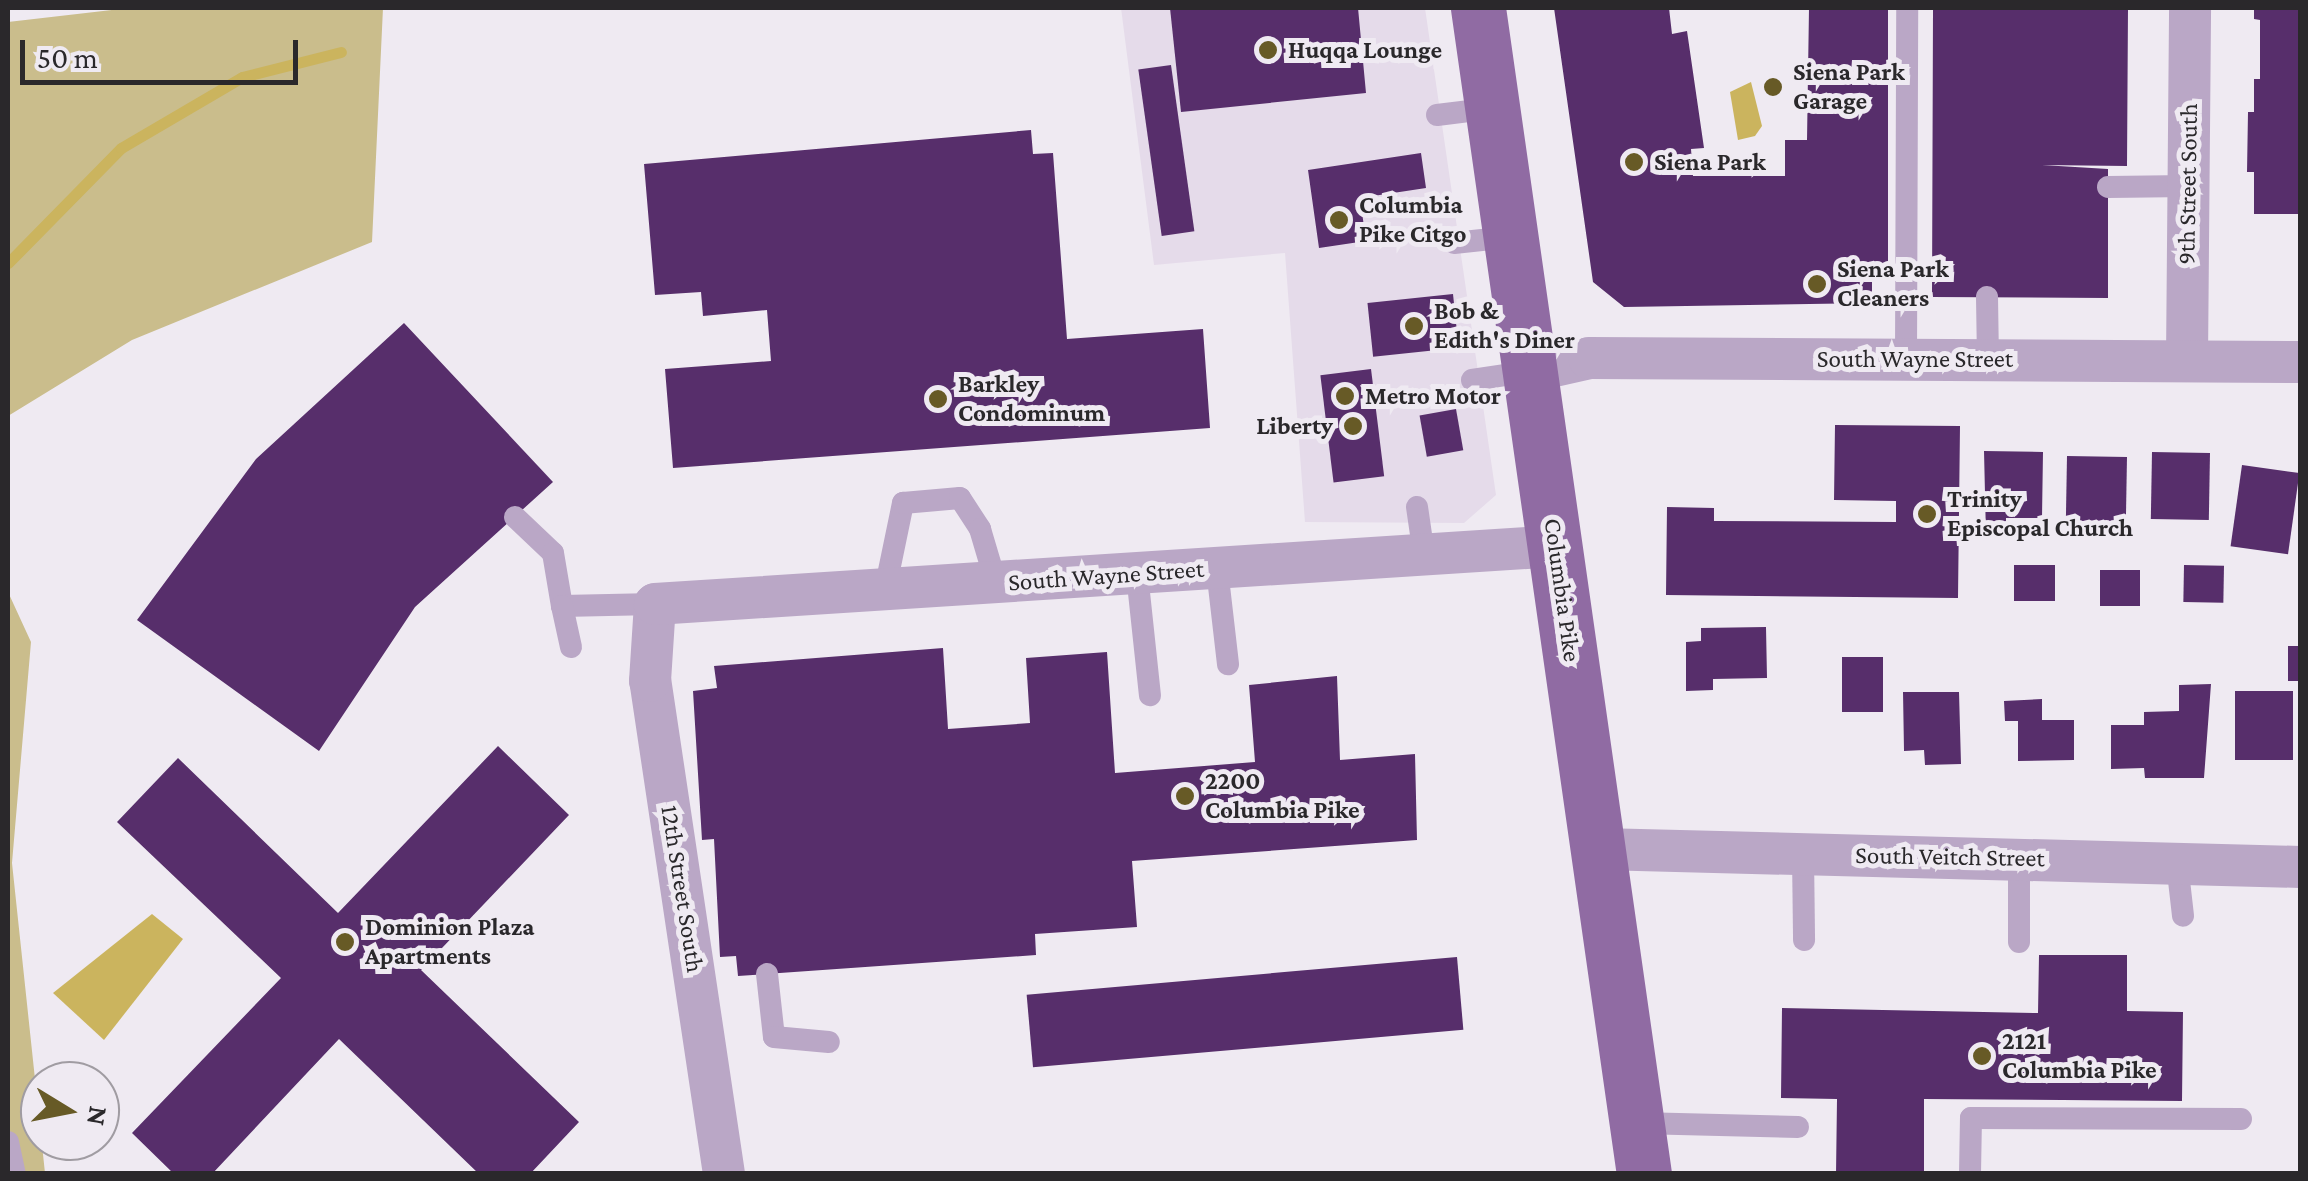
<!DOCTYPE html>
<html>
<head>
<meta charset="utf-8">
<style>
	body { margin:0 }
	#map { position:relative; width:2308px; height:1181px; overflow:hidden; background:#efeaf2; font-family:"Crimson Pro",serif }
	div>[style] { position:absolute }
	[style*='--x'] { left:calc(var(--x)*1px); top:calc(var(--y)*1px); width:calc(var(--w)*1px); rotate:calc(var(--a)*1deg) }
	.built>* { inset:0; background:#e5dbea }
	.green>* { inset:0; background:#cabd8c }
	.water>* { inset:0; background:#cbb45e }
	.stream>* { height:11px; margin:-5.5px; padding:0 5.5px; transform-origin:5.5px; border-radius:5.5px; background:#cbb45e }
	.building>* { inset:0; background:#572e6b; transform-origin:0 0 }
	.service>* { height:22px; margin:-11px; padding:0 11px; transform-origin:11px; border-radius:11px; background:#baa7c6 }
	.minor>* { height:42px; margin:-21px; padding:0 21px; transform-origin:21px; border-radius:21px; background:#baa7c6 }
	.primary>* { height:55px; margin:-27.5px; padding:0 27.5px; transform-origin:27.5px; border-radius:27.5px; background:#906ba3 }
	.dots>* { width:28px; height:28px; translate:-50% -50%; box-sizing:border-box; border:5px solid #efeaf2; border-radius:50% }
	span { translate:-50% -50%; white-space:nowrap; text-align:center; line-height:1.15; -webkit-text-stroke:10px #efeaf2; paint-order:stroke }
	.poi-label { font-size:25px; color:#2a282b; font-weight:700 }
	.left { translate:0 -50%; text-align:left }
	.right { translate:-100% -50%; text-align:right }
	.street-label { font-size:25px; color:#2a282b }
	.frame { position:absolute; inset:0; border:10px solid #2a282b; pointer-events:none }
	.north { position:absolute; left:20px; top:1061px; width:100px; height:100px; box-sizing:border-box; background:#efeaf2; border:2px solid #a09ca2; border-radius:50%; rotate:100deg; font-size:28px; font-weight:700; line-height:40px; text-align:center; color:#2a282b }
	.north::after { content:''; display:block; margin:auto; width:35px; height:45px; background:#675a26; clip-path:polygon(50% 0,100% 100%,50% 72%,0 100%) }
	.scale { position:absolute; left:20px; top:40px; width:278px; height:45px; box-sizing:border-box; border:5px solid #2a282b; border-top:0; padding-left:12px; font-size:30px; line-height:35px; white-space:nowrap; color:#2a282b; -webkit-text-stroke:8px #efeaf2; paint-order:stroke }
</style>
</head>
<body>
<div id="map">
	<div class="built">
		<i style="clip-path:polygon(1121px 8px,1425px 8px,1496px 495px,1464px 523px,1305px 522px,1285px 253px,1154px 265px)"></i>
	</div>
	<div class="green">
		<i style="clip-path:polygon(129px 8px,383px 8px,372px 242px,132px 340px,8px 416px,8px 22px)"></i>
		<i style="clip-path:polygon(8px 592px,31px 642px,12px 863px,45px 1173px,8px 1173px)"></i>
	</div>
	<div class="water">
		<i style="clip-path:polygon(1751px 82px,1762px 126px,1755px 136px,1738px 140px,1730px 92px)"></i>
		<i style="clip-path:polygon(152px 914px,183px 939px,104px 1040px,53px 993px)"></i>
	</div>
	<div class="stream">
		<i style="--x:8;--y:263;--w:161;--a:-45.5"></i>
		<i style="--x:121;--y:148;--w:140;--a:-30.4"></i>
		<i style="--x:242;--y:77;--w:102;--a:-14.2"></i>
	</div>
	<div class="building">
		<i style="clip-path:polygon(1170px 8px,1358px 8px,1366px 93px,1181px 112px)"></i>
		<i style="clip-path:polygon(1554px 8px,1669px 8px,1672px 34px,1687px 31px,1704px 148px,1691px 149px,1693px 176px,1785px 176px,1785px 140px,1807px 140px,1809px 8px,1888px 8px,1888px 279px,1872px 280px,1872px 303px,1624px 307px,1593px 282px)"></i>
		<i style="clip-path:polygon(1933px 8px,2128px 8px,2127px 166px,2042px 165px,2108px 169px,2108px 298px,1932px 297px)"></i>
		<i style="clip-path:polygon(2254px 8px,2300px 8px,2300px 214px,2254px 214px,2254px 172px,2247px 172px,2248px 112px,2254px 112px,2254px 79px,2260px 79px,2260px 20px,2254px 19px)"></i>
		<i style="left:1171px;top:65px;width:168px;height:33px;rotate:82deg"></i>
		<i style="clip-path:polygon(1031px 130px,1033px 154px,1053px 153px,1067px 339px,1203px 329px,1210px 428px,673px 468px,665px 369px,771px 361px,767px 310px,703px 316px,701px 292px,655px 295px,644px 164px)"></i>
		<i style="clip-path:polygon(1421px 153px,1426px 188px,1360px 198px,1366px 241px,1319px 248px,1308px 170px)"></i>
		<i style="left:1453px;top:294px;width:54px;height:86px;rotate:84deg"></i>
		<i style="clip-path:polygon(404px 323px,553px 482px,415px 607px,319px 751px,137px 620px,256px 459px)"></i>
		<i style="left:1371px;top:369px;width:108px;height:51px;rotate:83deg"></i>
		<i style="left:1456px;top:409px;width:42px;height:37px;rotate:80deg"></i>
		<i style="clip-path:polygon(1835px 425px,1960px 426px,1958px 598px,1666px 595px,1667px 507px,1714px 508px,1714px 521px,1896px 522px,1896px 501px,1834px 500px)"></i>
		<i style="clip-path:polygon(1984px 451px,2043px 452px,2042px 518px,2006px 518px,2006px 536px,1986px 536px)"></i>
		<i style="left:2152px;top:452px;width:58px;height:67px;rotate:1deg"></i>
		<i style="left:2067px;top:456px;width:60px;height:65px;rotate:1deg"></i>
		<i style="left:2242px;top:465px;width:58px;height:82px;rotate:8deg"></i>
		<i style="left:2014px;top:565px;width:41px;height:36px"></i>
		<i style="left:2184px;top:565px;width:40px;height:37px;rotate:1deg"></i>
		<i style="left:2100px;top:570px;width:40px;height:36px"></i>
		<i style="clip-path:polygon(1766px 627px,1767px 678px,1713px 679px,1713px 690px,1686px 691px,1686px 642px,1701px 641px,1701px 628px)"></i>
		<i style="left:2288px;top:646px;width:12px;height:35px"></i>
		<i style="clip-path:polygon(943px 648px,948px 729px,1030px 723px,1026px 658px,1107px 652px,1115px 773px,1255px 762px,1249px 685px,1337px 676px,1340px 760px,1415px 754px,1417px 840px,1132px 861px,1137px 927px,1035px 934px,1036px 955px,738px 976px,736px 956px,720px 957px,714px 839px,702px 840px,693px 691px,717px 688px,714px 666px)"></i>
		<i style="left:1842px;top:657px;width:41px;height:55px"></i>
		<i style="clip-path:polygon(2211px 684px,2204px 778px,2145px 778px,2144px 768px,2111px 769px,2111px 725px,2144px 725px,2144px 712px,2179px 711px,2179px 685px)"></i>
		<i style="left:2235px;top:691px;width:58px;height:69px"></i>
		<i style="clip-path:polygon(1903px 692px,1959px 692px,1961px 764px,1925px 765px,1924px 750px,1904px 751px)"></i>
		<i style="clip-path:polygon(2042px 699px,2042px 720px,2074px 720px,2074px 760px,2018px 761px,2018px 721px,2005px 721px,2004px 701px)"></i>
		<i style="clip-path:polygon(498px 746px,569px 815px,421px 970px,579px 1122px,530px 1174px,479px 1174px,339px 1039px,212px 1174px,174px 1174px,132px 1133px,281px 978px,117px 822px,178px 758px,338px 913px)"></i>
		<i style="clip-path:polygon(2039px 955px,2127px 955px,2127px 1011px,2183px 1012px,2182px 1101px,1924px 1099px,1924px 1174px,1836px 1174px,1837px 1099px,1781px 1098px,1782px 1008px,2038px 1013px)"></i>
		<i style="left:1457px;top:957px;width:73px;height:432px;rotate:85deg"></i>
	</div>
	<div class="service">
		<i style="--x:1437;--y:115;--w:56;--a:-7.1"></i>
		<i style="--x:2108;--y:187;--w:80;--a:-0.7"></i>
		<i style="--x:1454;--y:243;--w:56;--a:-6.1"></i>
		<i style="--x:1987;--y:297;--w:63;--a:89.1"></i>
		<i style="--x:1906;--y:359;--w:351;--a:-89.8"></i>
		<i style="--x:1472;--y:380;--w:61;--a:-8.5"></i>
		<i style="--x:1417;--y:507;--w:49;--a:81.7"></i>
		<i style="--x:515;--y:517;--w:52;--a:43.5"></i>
		<i style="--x:553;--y:553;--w:54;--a:80.4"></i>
		<i style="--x:562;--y:606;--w:93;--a:-1.2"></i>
		<i style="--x:1217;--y:569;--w:96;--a:83.4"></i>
		<i style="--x:1137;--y:574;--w:122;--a:83.9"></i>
		<i style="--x:885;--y:590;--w:89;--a:-78.3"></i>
		<i style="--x:903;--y:503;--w:57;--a:-5"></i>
		<i style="--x:960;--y:498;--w:37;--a:57"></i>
		<i style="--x:980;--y:529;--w:56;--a:73.5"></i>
		<i style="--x:562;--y:606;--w:42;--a:77.6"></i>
		<i style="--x:1803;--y:854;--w:86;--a:89.3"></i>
		<i style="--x:2019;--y:858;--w:84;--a:90"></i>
		<i style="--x:2177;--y:863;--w:53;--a:83.5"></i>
		<i style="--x:767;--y:974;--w:63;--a:83.7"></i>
		<i style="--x:774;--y:1037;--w:55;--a:5.2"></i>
		<i style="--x:1638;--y:1123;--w:160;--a:1.4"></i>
		<i style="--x:8;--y:1142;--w:33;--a:78"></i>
		<i style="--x:1970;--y:1174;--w:56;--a:-89"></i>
		<i style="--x:1971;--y:1118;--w:270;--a:0.2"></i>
	</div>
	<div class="minor">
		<i style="--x:2187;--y:360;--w:352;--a:-89.5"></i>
		<i style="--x:1532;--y:371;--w:58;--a:-12.8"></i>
		<i style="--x:1589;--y:358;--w:711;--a:0.32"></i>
		<i style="--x:1600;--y:849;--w:700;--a:1.47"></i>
		<i style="--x:724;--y:1174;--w:499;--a:-98.5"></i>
		<i style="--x:650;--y:681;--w:77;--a:-86.3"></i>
		<i style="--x:655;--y:604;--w:903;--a:-3.68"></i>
	</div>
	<div class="primary">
		<i style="--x:1478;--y:8;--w:1178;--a:81.9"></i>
	</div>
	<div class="dots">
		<i style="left:1268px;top:50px;background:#675a26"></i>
		<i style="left:1773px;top:87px;background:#675a26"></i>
		<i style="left:1634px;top:162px;background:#675a26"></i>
		<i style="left:1339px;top:220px;background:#675a26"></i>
		<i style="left:1817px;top:284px;background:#675a26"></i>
		<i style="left:1414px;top:326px;background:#675a26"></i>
		<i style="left:1345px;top:396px;background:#675a26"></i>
		<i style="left:938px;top:399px;background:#675a26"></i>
		<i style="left:1353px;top:426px;background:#675a26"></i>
		<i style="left:1927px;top:514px;background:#675a26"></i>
		<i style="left:1185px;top:796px;background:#675a26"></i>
		<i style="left:345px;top:942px;background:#675a26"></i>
		<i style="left:1982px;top:1056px;background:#675a26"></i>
	</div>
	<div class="poi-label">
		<span class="left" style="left:1288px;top:50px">Huqqa Lounge</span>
		<span class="left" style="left:1793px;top:87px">Siena Park<br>Garage</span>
		<span class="left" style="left:1654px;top:162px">Siena Park</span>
		<span class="left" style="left:1359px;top:220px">Columbia<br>Pike Citgo</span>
		<span class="left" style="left:1837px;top:284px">Siena Park<br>Cleaners</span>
		<span class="left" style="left:1434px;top:326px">Bob &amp;<br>Edith's Diner</span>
		<span class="left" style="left:958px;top:399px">Barkley<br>Condominum</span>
		<span class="left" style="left:1365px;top:396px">Metro Motor</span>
		<span class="right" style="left:1333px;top:426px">Liberty</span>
		<span class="left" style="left:1947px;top:514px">Trinity<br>Episcopal Church</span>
		<span class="left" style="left:1205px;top:796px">2200<br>Columbia Pike</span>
		<span class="left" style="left:365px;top:942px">Dominion Plaza<br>Apartments</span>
		<span class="left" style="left:2002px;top:1056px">2121<br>Columbia Pike</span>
	</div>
	<div class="street-label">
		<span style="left:2188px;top:184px;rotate:-89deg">9th Street South</span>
		<span style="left:1915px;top:359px">South Wayne Street</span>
		<span style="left:1106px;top:576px;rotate:-4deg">South Wayne Street</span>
		<span style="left:1562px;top:590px;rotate:82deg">Columbia Pike</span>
		<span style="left:1950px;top:857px;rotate:1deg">South Veitch Street</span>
		<span style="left:682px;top:889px;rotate:81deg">12th Street South</span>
	</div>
	<div class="frame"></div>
	<div class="north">N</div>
	<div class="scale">50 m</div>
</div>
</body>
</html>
